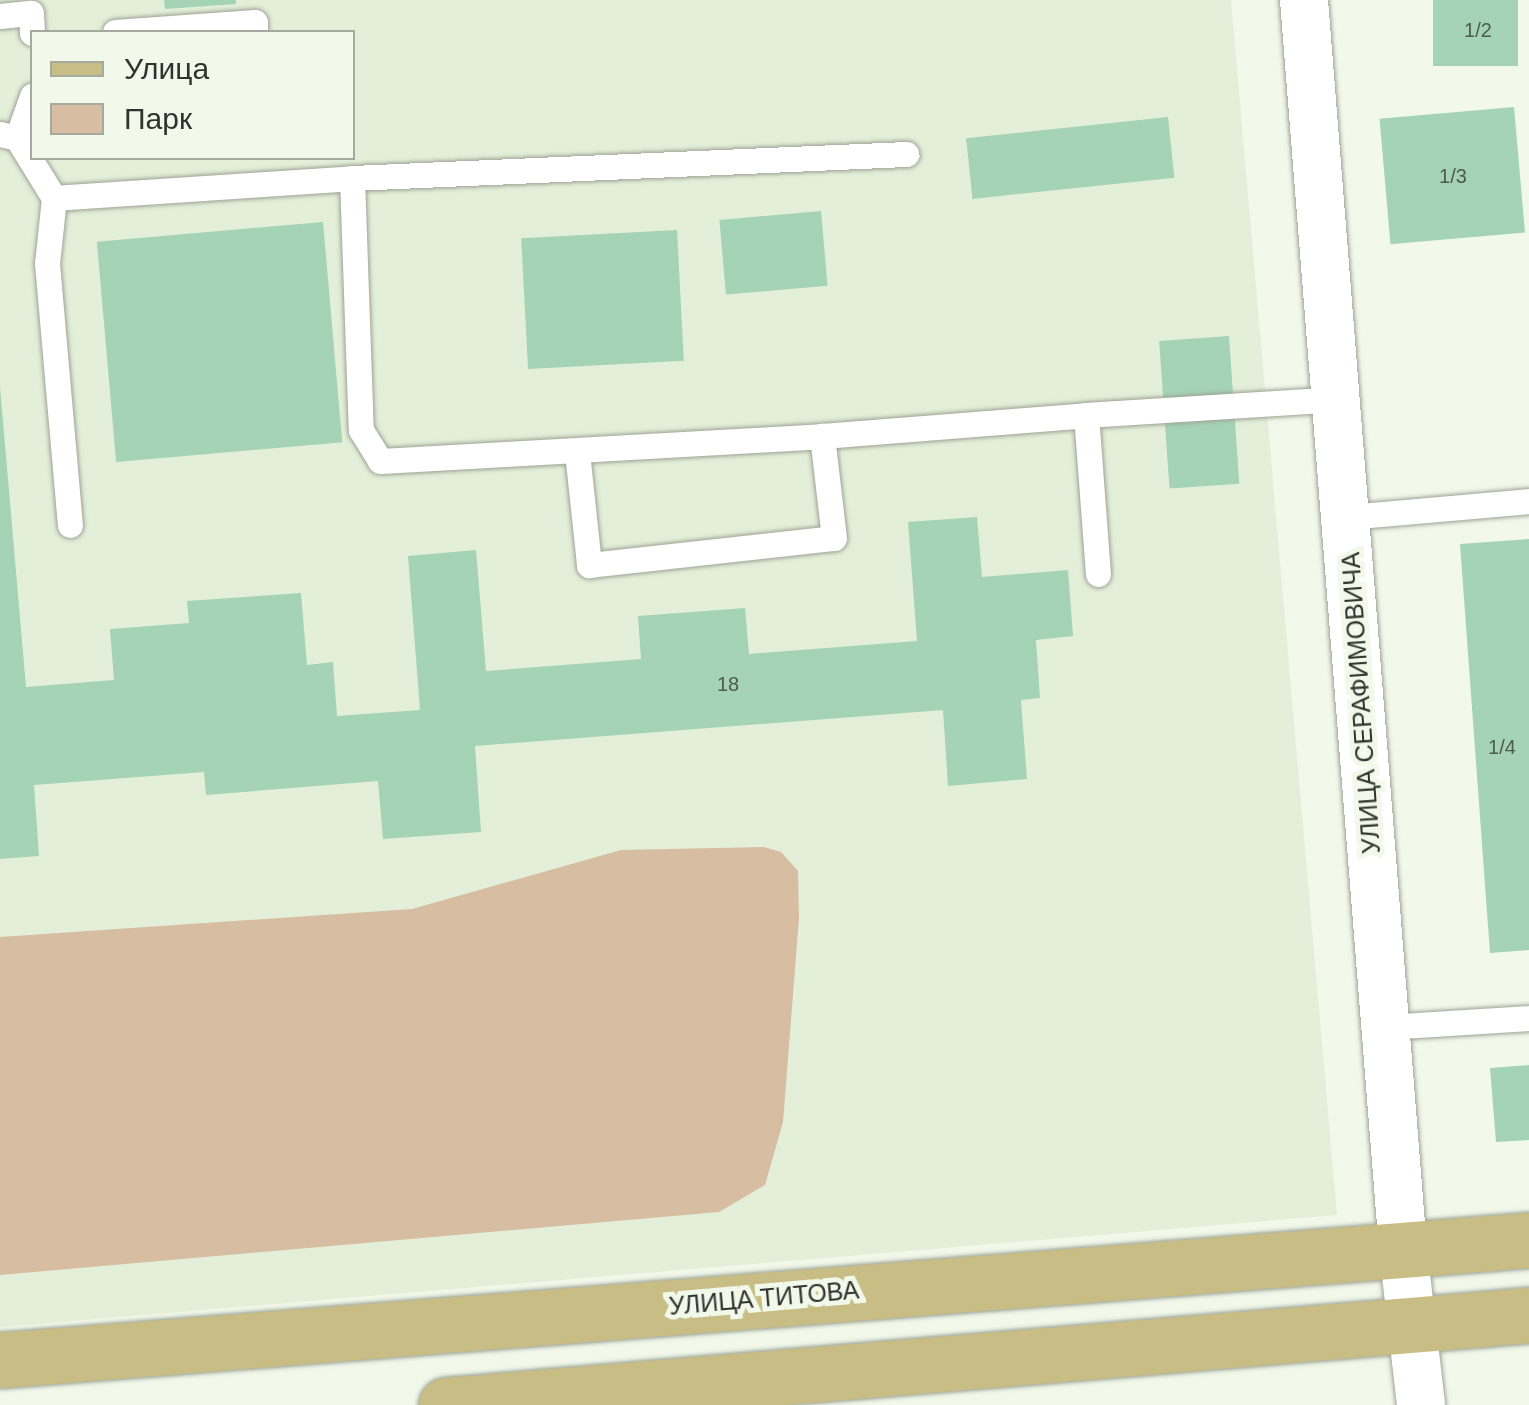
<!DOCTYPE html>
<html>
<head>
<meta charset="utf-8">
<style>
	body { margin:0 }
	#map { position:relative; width:1529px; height:1405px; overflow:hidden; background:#f2f9eb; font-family:Arial,sans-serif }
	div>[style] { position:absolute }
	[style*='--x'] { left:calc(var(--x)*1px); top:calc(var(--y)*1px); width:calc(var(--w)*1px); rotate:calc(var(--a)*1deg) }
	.built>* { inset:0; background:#e4efd9 }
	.green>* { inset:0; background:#d7bda1 }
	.building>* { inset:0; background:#a5d3b6; transform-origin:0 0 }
	.roads { filter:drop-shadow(0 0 2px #9da396) drop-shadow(0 0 2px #9da396) }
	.lane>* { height:25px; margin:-12.5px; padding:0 12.5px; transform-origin:12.5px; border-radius:12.5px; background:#fff }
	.street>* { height:48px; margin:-24px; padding:0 24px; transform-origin:24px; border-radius:24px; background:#fff }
	.primary>* { height:55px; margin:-27.5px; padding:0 27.5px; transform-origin:27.5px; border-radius:27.5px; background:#c8be85 }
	span { translate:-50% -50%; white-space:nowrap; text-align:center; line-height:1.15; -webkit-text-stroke:10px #f2f9eb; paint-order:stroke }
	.number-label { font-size:20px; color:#4e5b50 }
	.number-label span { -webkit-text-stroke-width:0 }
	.street-label { font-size:25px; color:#31332e }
	.legend { position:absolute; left:30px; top:30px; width:325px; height:130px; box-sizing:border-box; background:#f2f9eb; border:2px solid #a5aa9f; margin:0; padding:12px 18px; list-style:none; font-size:30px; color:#31332e }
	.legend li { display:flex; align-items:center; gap:20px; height:50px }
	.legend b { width:50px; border:2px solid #a5aa9f }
</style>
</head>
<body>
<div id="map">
	<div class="built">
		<i style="clip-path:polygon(evenodd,0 0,1231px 0,1337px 1215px,0 1327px,0 0,32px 32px,352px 32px,352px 158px,32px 158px,32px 32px)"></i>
	</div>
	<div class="green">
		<i style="clip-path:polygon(764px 847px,781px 852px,798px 871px,799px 918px,783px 1122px,765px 1185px,719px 1212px,0 1275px,0 937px,412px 909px,621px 850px)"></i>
	</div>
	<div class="building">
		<i style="clip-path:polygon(164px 0,236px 0,236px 4px,165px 9px)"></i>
		<i style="left:1433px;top:0;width:85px;height:66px"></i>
		<i style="left:1514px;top:107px;width:126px;height:135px;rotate:85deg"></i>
		<i style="left:1168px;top:117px;width:61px;height:203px;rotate:84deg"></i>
		<i style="left:821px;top:211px;width:75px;height:102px;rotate:85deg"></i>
		<i style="left:323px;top:222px;width:221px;height:227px;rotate:85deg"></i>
		<i style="left:677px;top:230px;width:131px;height:156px;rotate:87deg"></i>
		<i style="left:1229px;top:336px;width:148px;height:70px;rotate:86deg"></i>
		<i style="clip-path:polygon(0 387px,26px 687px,114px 680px,110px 629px,189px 623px,187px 601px,301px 593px,307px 665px,333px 662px,337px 716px,420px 710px,408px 556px,476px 550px,486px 671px,641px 659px,638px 616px,745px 608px,749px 654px,917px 641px,908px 522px,977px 517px,982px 577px,1068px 570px,1073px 636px,1036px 640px,1040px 698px,1021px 700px,1027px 779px,948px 786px,943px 710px,475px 746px,481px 832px,383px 839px,378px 781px,206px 795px,204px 772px,34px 785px,39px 856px,0 859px)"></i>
		<i style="clip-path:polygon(1529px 539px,1529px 950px,1490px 953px,1460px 544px)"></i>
		<i style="clip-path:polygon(1529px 1065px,1529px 1140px,1496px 1142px,1490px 1068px)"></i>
	</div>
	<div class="roads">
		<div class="lane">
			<i style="--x:0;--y:16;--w:31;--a:-6"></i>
			<i style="--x:31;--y:13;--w:20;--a:87"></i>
			<i style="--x:115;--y:32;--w:140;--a:-4.1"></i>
			<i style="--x:255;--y:22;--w:10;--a:90"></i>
			<i style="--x:0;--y:134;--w:17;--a:13"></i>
			<i style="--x:17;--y:138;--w:70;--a:58.3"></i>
			<i style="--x:54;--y:198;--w:299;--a:-3.8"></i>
			<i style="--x:352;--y:178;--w:252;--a:88"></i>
			<i style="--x:361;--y:430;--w:36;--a:58"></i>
			<i style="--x:380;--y:461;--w:443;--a:-3.2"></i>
			<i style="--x:822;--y:436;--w:265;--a:-4.5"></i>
			<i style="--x:17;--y:138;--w:45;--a:-70.3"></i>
			<i style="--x:352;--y:178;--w:555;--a:-2.48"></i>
			<i style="--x:54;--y:198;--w:65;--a:96.1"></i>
			<i style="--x:47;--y:263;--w:263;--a:85"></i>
			<i style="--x:577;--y:452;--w:114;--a:83.9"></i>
			<i style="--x:589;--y:565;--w:246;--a:-6.3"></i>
			<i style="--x:834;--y:538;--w:103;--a:-96.7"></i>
			<i style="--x:1347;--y:517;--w:183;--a:-5"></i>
			<i style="--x:1098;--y:574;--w:159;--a:-94.3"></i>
			<i style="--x:1086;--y:415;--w:253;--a:-3.6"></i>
			<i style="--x:1386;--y:1027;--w:143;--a:-3.6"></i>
		</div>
		<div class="street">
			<i style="--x:1304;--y:0;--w:1253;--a:85.47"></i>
			<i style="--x:1403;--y:1249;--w:157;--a:83.4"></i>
		</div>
		<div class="primary">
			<i style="--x:0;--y:1360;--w:1534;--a:-4.49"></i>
			<i style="--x:446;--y:1405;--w:1087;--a:-4.75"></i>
		</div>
	</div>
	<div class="number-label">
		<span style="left:1478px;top:30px">1/2</span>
		<span style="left:1453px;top:176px">1/3</span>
		<span style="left:728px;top:684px">18</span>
		<span style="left:1502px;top:747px">1/4</span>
	</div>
	<div class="street-label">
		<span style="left:1361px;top:703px;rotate:-94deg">УЛИЦА СЕРАФИМОВИЧА</span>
		<span style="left:764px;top:1298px;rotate:-5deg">УЛИЦА ТИТОВА</span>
	</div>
	<ul class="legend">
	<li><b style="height:12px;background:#c8be85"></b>Улица</li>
	<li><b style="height:28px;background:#d7bda1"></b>Парк</li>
	</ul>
</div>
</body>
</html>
